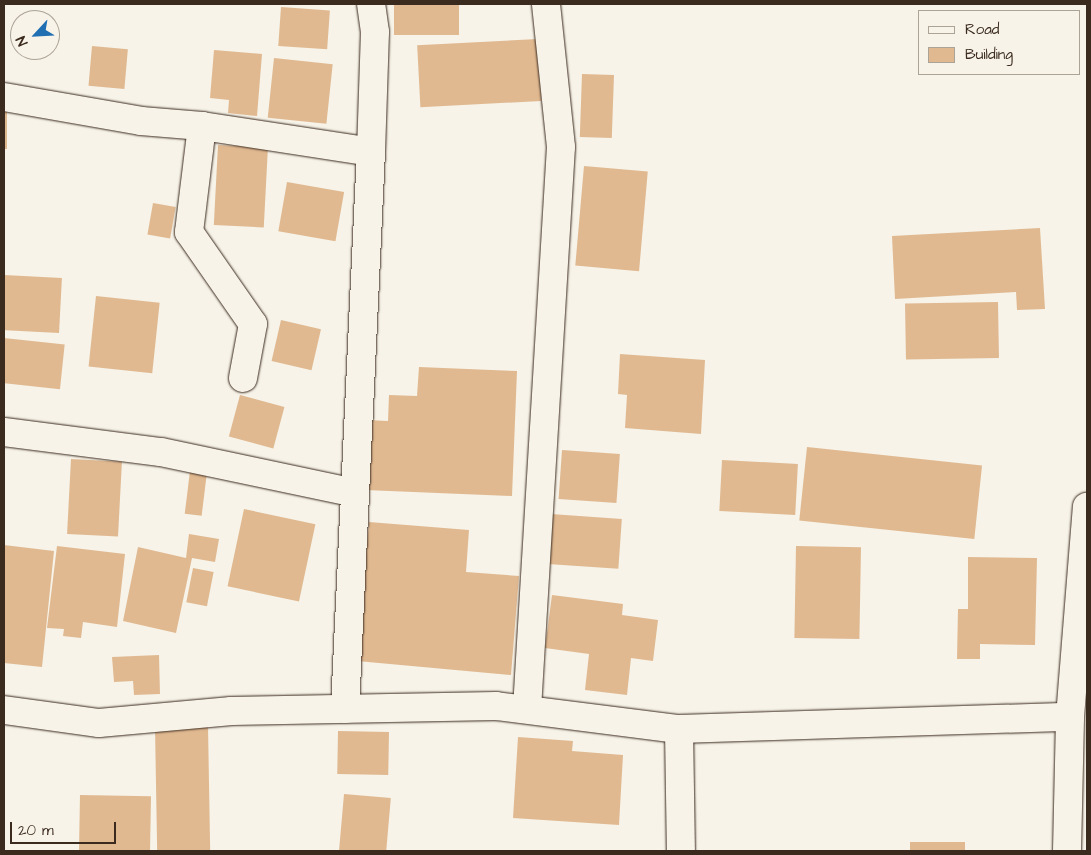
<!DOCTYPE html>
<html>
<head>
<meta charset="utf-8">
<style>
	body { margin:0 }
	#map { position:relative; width:1091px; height:855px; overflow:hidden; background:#f7f3e8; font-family:"Architects Daughter",sans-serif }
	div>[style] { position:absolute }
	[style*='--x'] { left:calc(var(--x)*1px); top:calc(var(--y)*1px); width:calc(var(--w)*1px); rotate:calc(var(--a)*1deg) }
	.building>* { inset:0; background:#e0b991; transform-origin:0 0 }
	.roads { filter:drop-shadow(0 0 1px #3b2a1e) drop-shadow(0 0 1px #3b2a1e) }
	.street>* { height:28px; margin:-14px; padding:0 14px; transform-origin:14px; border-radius:14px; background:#f7f3e8 }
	span { translate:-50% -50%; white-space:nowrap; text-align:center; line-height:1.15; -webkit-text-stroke:4px #f7f3e8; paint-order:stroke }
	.frame { position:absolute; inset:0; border:5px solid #3b2a1e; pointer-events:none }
	.legend { position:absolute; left:918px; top:10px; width:162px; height:65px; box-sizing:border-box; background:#f7f3e8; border:1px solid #aca397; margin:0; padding:6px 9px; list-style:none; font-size:15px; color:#3b2a1e }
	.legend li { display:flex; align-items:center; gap:10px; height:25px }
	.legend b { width:25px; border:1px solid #aca397 }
	.north { position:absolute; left:10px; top:10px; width:50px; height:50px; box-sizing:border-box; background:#f7f3e8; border:1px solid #aca397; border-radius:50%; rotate:245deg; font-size:14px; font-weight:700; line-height:20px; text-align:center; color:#3b2a1e }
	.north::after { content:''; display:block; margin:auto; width:18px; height:22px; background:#1f6fb2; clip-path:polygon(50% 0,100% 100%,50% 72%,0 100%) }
	.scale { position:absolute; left:10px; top:822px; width:106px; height:22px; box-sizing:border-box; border:2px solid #3b2a1e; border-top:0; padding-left:6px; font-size:15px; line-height:18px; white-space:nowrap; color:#3b2a1e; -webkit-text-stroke:4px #f7f3e8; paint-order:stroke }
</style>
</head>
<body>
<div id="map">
	<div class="building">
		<i style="left:394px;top:4px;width:65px;height:31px"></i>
		<i style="left:281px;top:7px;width:49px;height:39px;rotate:4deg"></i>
		<i style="left:538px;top:39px;width:62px;height:121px;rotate:87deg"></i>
		<i style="left:92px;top:46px;width:36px;height:40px;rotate:5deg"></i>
		<i style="clip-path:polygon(214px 50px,262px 54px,257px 116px,228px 113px,229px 100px,210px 98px)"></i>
		<i style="left:274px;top:58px;width:59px;height:60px;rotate:6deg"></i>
		<i style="left:582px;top:74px;width:32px;height:63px;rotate:2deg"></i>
		<i style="left:4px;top:110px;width:3px;height:39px"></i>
		<i style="left:218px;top:145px;width:50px;height:80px;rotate:3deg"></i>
		<i style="left:584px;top:166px;width:64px;height:100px;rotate:5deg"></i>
		<i style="left:287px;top:182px;width:58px;height:50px;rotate:10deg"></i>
		<i style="left:153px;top:203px;width:23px;height:32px;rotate:10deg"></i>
		<i style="clip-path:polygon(1040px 228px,1045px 309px,1017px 310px,1016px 292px,895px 299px,892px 236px)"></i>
		<i style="left:4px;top:275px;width:58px;height:55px;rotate:3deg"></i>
		<i style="left:96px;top:296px;width:64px;height:71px;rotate:6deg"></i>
		<i style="left:998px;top:302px;width:56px;height:93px;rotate:89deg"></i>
		<i style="left:281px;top:320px;width:41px;height:42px;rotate:13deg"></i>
		<i style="left:4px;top:338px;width:61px;height:45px;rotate:6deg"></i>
		<i style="clip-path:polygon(620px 354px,705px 360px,701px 434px,625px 428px,627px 395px,618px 394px)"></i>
		<i style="clip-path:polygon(419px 367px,517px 371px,512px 496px,365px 490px,367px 420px,388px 421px,389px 395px,417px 396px)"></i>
		<i style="left:240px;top:395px;width:46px;height:43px;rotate:15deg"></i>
		<i style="left:807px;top:447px;width:176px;height:74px;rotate:6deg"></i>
		<i style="left:562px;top:450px;width:58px;height:49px;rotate:4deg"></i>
		<i style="left:71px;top:459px;width:51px;height:75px;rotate:3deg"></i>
		<i style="left:722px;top:460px;width:76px;height:51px;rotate:3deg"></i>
		<i style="left:190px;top:471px;width:17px;height:43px;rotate:7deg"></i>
		<i style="left:244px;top:509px;width:73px;height:79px;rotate:12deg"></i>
		<i style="left:551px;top:514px;width:71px;height:50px;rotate:4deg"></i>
		<i style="clip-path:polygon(369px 522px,469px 530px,466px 572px,519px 576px,511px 675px,357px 661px)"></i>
		<i style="clip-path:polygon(189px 534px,219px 539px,215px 562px,192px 558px,176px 633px,123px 621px,138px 547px,186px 558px)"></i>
		<i style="clip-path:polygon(4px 545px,54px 551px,42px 667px,4px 663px)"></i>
		<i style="clip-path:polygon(57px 546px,125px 554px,117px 627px,83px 622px,81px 638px,63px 636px,64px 629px,47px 628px)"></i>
		<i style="left:796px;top:546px;width:65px;height:92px;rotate:1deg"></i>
		<i style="clip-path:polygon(968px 557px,1037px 558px,1035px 645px,980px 644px,980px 659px,957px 659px,958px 609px,968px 609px)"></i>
		<i style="left:193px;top:568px;width:21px;height:35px;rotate:11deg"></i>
		<i style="clip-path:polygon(552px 595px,623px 604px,622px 615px,658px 620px,653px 661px,631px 658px,627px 695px,585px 690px,589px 654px,545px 648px)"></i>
		<i style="clip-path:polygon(159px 655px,160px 694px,134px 695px,133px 681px,114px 682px,112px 657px)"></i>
		<i style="left:208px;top:726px;width:125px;height:53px;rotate:89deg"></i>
		<i style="left:338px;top:731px;width:51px;height:43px;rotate:1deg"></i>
		<i style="clip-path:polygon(518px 737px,573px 741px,572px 751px,623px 755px,619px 825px,513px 818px)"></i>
		<i style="left:344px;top:794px;width:47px;height:57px;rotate:5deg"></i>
		<i style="left:80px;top:795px;width:71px;height:56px;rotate:1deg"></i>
		<i style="left:910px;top:842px;width:55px;height:9px"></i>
	</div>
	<div class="roads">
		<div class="street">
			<i style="--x:4;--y:97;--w:139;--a:9.9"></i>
			<i style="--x:141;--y:121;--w:61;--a:4.7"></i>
			<i style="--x:202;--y:126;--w:171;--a:8.7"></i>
			<i style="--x:371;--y:152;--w:120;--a:-88.1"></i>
			<i style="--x:375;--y:32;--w:28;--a:-98"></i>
			<i style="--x:202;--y:126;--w:107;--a:97"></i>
			<i style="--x:189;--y:232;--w:112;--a:55.2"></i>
			<i style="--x:253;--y:324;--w:55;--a:100.5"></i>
			<i style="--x:4;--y:432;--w:158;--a:7.3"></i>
			<i style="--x:161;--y:452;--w:198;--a:11.9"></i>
			<i style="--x:345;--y:709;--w:558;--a:-87.33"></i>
			<i style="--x:527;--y:709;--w:563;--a:-86.54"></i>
			<i style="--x:561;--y:147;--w:144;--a:-96"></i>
			<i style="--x:4;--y:710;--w:96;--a:7.8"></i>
			<i style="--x:99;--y:723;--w:133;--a:-5.2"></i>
			<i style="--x:231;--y:711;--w:265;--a:-1.1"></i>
			<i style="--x:496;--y:706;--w:184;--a:7.2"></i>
			<i style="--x:679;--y:729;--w:391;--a:-1.8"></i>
			<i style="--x:679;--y:729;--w:122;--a:89.1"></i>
			<i style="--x:1067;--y:851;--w:134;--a:-88.7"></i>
			<i style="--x:1070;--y:717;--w:211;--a:-85.4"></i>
		</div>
	</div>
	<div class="frame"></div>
	<ul class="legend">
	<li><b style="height:6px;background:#f7f3e8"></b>Road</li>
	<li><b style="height:14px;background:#e0b991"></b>Building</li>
	</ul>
	<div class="north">N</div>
	<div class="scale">20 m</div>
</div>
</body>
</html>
